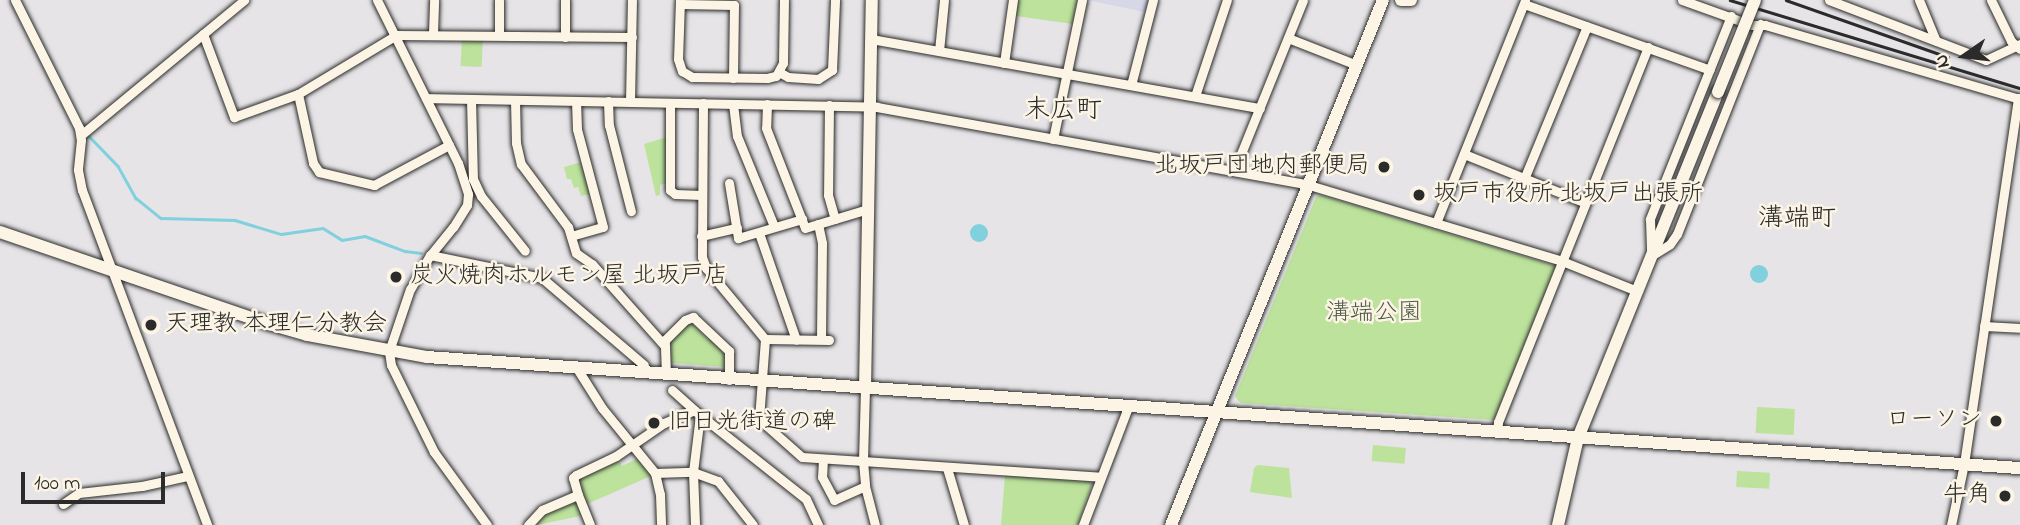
<!DOCTYPE html>
<html>
<head>
<meta charset="utf-8">
<style>
	body { margin:0 }
	#map { position:relative; width:2020px; height:525px; overflow:hidden; background:#e6e4e7; font-family:"Indie Flower","Klee One",sans-serif }
	div>[style] { position:absolute }
	[style*='--x'] { left:calc(var(--x)*1px); top:calc(var(--y)*1px); width:calc(var(--w)*1px); rotate:calc(var(--a)*1deg) }
	.built>* { inset:0; background:#d6d8e8 }
	.green>* { inset:0; background:#bce29c; transform-origin:0 0 }
	.water>* { inset:0; background:#81d0de }
	.round { border-radius:50% }
	.stream>* { height:2.5px; margin:-1.25px; padding:0 1.25px; transform-origin:1.25px; border-radius:1.25px; background:#81d0de }
	.roads { filter:drop-shadow(0 0 2px #2b2b2b) drop-shadow(0 0 2px #2b2b2b) }
	.street>* { height:9px; margin:-4.5px; padding:0 4.5px; transform-origin:4.5px; border-radius:4.5px; background:#fcf5e5 }
	.secondary>* { height:12px; margin:-6px; padding:0 6px; transform-origin:6px; border-radius:6px; background:#fcf5e5 }
	.rail>* { height:2.5px; margin:-1.25px; padding:0 1.25px; transform-origin:1.25px; border-radius:1.25px; background:#2b2b2b }
	.bridges { filter:drop-shadow(0 0 2px #2b2b2b) drop-shadow(0 0 2px #2b2b2b) }
	.secondary-bridge>* { height:12px; margin:-6px; padding:0 6px; transform-origin:6px; border-radius:6px; background:#fcf5e5 }
	.dots>* { width:19px; height:19px; translate:-50% -50%; box-sizing:border-box; border:4px solid #fcf5e5; border-radius:50% }
	span { translate:-50% -50%; white-space:nowrap; text-align:center; line-height:1.15; -webkit-text-stroke:5px #fcf5e5; paint-order:stroke }
	.poi-label { font-size:24px; color:#2b2b2b }
	.right { translate:-100% -50%; text-align:right }
	.left { translate:0 -50%; text-align:left }
	.park-label { font-size:24px; color:#4f5947 }
	.neighbourhood-label { font-size:26px; color:#2b2b2b }
	.north { position:absolute; left:1929px; top:21px; width:70px; height:70px; -webkit-text-stroke:5px #fcf5e5; paint-order:stroke; rotate:256deg; font-size:19px; font-weight:700; line-height:28px; text-align:center; color:#2b2b2b }
	.north::after { content:''; display:block; margin:auto; width:24px; height:32px; background:#2b2b2b; clip-path:polygon(50% 0,100% 100%,50% 72%,0 100%) }
	.scale { position:absolute; left:21px; top:472px; width:144px; height:32px; box-sizing:border-box; border:4px solid #2b2b2b; border-top:0; padding-left:9px; font-size:21px; line-height:24px; white-space:nowrap; color:#2b2b2b; -webkit-text-stroke:5px #fcf5e5; paint-order:stroke }
</style>
</head>
<body>
<div id="map">
	<div class="built">
		<i style="clip-path:polygon(1086px 0,1148px 0,1145px 12px)"></i>
	</div>
	<div class="green">
		<i style="clip-path:polygon(1018px 0,1077px 0,1073px 24px,1016px 16px)"></i>
		<i style="left:462px;top:38px;width:21px;height:28px;rotate:3deg"></i>
		<i style="clip-path:polygon(667px 137px,666px 183px,660px 185px,660px 195px,656px 196px,644px 144px)"></i>
		<i style="clip-path:polygon(582px 162px,590px 194px,581px 196px,578px 187px,574px 188px,571px 179px,567px 179px,564px 167px)"></i>
		<i style="clip-path:polygon(1321px 195px,1556px 266px,1494px 420px,1240px 403px,1235px 396px,1316px 197px)"></i>
		<i style="clip-path:polygon(687px 323px,693px 324px,707px 339px,711px 337px,724px 351px,727px 367px,671px 363px,670px 339px)"></i>
		<i style="left:1757px;top:407px;width:38px;height:26px;rotate:3deg"></i>
		<i style="left:1373px;top:445px;width:33px;height:16px;rotate:5deg"></i>
		<i style="clip-path:polygon(618px 458px,622px 466px,639px 458px,653px 475px,585px 505px,579px 479px)"></i>
		<i style="clip-path:polygon(1258px 465px,1289px 468px,1292px 498px,1250px 492px,1254px 468px)"></i>
		<i style="left:1737px;top:471px;width:33px;height:16px;rotate:3deg"></i>
		<i style="clip-path:polygon(1005px 475px,1089px 481px,1092px 484px,1078px 525px,1001px 525px)"></i>
		<i style="clip-path:polygon(577px 498px,585px 515px,537px 525px,536px 519px,542px 513px)"></i>
	</div>
	<div class="water">
		<i class="round" style="left:970px;top:224px;width:18px;height:18px"></i>
		<i class="round" style="left:1750px;top:265px;width:18px;height:18px"></i>
	</div>
	<div class="stream">
		<i style="--x:87;--y:134;--w:45;--a:45.9"></i>
		<i style="--x:118;--y:166;--w:37;--a:61"></i>
		<i style="--x:136;--y:198;--w:32;--a:39"></i>
		<i style="--x:161;--y:218;--w:74;--a:1.5"></i>
		<i style="--x:235;--y:220;--w:48;--a:16.9"></i>
		<i style="--x:281;--y:234;--w:42;--a:-8.1"></i>
		<i style="--x:323;--y:228;--w:22;--a:32"></i>
		<i style="--x:342;--y:240;--w:23;--a:-10"></i>
		<i style="--x:365;--y:236;--w:43;--a:20.6"></i>
		<i style="--x:405;--y:251;--w:16;--a:7"></i>
	</div>
	<div class="roads">
		<div class="street">
			<i style="--x:15;--y:0;--w:143;--a:63.4"></i>
			<i style="--x:79;--y:128;--w:12;--a:81"></i>
			<i style="--x:81;--y:140;--w:30;--a:96"></i>
			<i style="--x:78;--y:170;--w:20;--a:79"></i>
			<i style="--x:82;--y:190;--w:358;--a:69.5"></i>
			<i style="--x:377;--y:0;--w:182;--a:63.6"></i>
			<i style="--x:458;--y:163;--w:33;--a:72"></i>
			<i style="--x:468;--y:194;--w:11;--a:95"></i>
			<i style="--x:467;--y:205;--w:26;--a:122"></i>
			<i style="--x:453;--y:227;--w:36;--a:129"></i>
			<i style="--x:430;--y:255;--w:39;--a:120"></i>
			<i style="--x:410;--y:289;--w:65;--a:108.7"></i>
			<i style="--x:389;--y:351;--w:14;--a:82"></i>
			<i style="--x:391;--y:365;--w:97;--a:63.7"></i>
			<i style="--x:434;--y:452;--w:90;--a:54"></i>
			<i style="--x:680;--y:0;--w:59;--a:91.9"></i>
			<i style="--x:678;--y:59;--w:13;--a:72"></i>
			<i style="--x:682;--y:71;--w:12;--a:31"></i>
			<i style="--x:692;--y:77;--w:75;--a:0.8"></i>
			<i style="--x:767;--y:78;--w:9;--a:-13"></i>
			<i style="--x:776;--y:76;--w:15;--a:-62"></i>
			<i style="--x:783;--y:63;--w:63;--a:-89.1"></i>
			<i style="--x:1682;--y:0;--w:74;--a:19.7"></i>
			<i style="--x:1752;--y:25;--w:13;--a:0"></i>
			<i style="--x:1765;--y:25;--w:266;--a:16.2"></i>
			<i style="--x:1829;--y:0;--w:168;--a:20.9"></i>
			<i style="--x:1986;--y:60;--w:38;--a:-25"></i>
			<i style="--x:1919;--y:0;--w:44;--a:67.5"></i>
			<i style="--x:1991;--y:0;--w:46;--a:64"></i>
			<i style="--x:2011;--y:41;--w:12;--a:42"></i>
			<i style="--x:680;--y:4;--w:54;--a:1.1"></i>
			<i style="--x:734;--y:5;--w:73;--a:90.8"></i>
			<i style="--x:1524;--y:4;--w:197;--a:19.5"></i>
			<i style="--x:1731;--y:16;--w:219;--a:111.8"></i>
			<i style="--x:1650;--y:219;--w:37;--a:88"></i>
			<i style="--x:1651;--y:256;--w:22;--a:-32"></i>
			<i style="--x:1670;--y:244;--w:12;--a:-55"></i>
			<i style="--x:1677;--y:234;--w:226;--a:-68.4"></i>
			<i style="--x:433;--y:33;--w:33;--a:-88"></i>
			<i style="--x:203;--y:34;--w:89;--a:69.5"></i>
			<i style="--x:234;--y:117;--w:68;--a:-19.8"></i>
			<i style="--x:298;--y:94;--w:114;--a:-31"></i>
			<i style="--x:396;--y:35;--w:236;--a:0.5"></i>
			<i style="--x:499;--y:34;--w:34;--a:-90"></i>
			<i style="--x:565;--y:37;--w:37;--a:-90"></i>
			<i style="--x:1288;--y:38;--w:74;--a:21.4"></i>
			<i style="--x:871;--y:39;--w:395;--a:10.1"></i>
			<i style="--x:939;--y:51;--w:51;--a:-84.4"></i>
			<i style="--x:1004;--y:63;--w:64;--a:-81.9"></i>
			<i style="--x:779;--y:72;--w:10;--a:29"></i>
			<i style="--x:788;--y:77;--w:30;--a:4"></i>
			<i style="--x:818;--y:79;--w:17;--a:-33"></i>
			<i style="--x:832;--y:70;--w:70;--a:-87.5"></i>
			<i style="--x:1131;--y:85;--w:88;--a:-75.5"></i>
			<i style="--x:298;--y:94;--w:71;--a:77.7"></i>
			<i style="--x:313;--y:163;--w:11;--a:56"></i>
			<i style="--x:319;--y:172;--w:57;--a:13.3"></i>
			<i style="--x:374;--y:185;--w:85;--a:-28.1"></i>
			<i style="--x:1195;--y:96;--w:101;--a:-71.6"></i>
			<i style="--x:426;--y:98;--w:451;--a:1.1"></i>
			<i style="--x:877;--y:107;--w:439;--a:10.2"></i>
			<i style="--x:1309;--y:185;--w:264;--a:16.7"></i>
			<i style="--x:1562;--y:261;--w:81;--a:21.8"></i>
			<i style="--x:471;--y:99;--w:80;--a:88.6"></i>
			<i style="--x:473;--y:179;--w:19;--a:65"></i>
			<i style="--x:481;--y:196;--w:70;--a:51.3"></i>
			<i style="--x:515;--y:100;--w:43;--a:88.7"></i>
			<i style="--x:516;--y:143;--w:22;--a:77"></i>
			<i style="--x:521;--y:164;--w:79;--a:53.3"></i>
			<i style="--x:568;--y:227;--w:27;--a:73"></i>
			<i style="--x:576;--y:253;--w:19;--a:35"></i>
			<i style="--x:592;--y:264;--w:108;--a:48.4"></i>
			<i style="--x:608;--y:101;--w:24;--a:88"></i>
			<i style="--x:609;--y:125;--w:89;--a:75.7"></i>
			<i style="--x:630;--y:102;--w:102;--a:-88.9"></i>
			<i style="--x:670;--y:103;--w:87;--a:90"></i>
			<i style="--x:670;--y:190;--w:6;--a:39"></i>
			<i style="--x:675;--y:194;--w:27;--a:2"></i>
			<i style="--x:703;--y:103;--w:154;--a:90.4"></i>
			<i style="--x:702;--y:257;--w:12;--a:70"></i>
			<i style="--x:706;--y:268;--w:92;--a:50.3"></i>
			<i style="--x:765;--y:339;--w:64;--a:0.9"></i>
			<i style="--x:733;--y:104;--w:32;--a:83"></i>
			<i style="--x:737;--y:136;--w:97;--a:67.7"></i>
			<i style="--x:767;--y:104;--w:24;--a:92"></i>
			<i style="--x:766;--y:128;--w:107;--a:68.7"></i>
			<i style="--x:805;--y:228;--w:66;--a:-16.8"></i>
			<i style="--x:829;--y:105;--w:90;--a:90.6"></i>
			<i style="--x:828;--y:195;--w:25;--a:74"></i>
			<i style="--x:81;--y:135;--w:212;--a:-39.6"></i>
			<i style="--x:1053;--y:139;--w:142;--a:-78.2"></i>
			<i style="--x:1464;--y:154;--w:131;--a:21.9"></i>
			<i style="--x:1234;--y:171;--w:184;--a:-68"></i>
			<i style="--x:1524;--y:179;--w:165;--a:-67.6"></i>
			<i style="--x:729;--y:183;--w:56;--a:80.7"></i>
			<i style="--x:738;--y:238;--w:67;--a:-16.5"></i>
			<i style="--x:1436;--y:223;--w:240;--a:-68.2"></i>
			<i style="--x:818;--y:224;--w:19;--a:78"></i>
			<i style="--x:822;--y:243;--w:95;--a:90.6"></i>
			<i style="--x:759;--y:233;--w:113;--a:70.9"></i>
			<i style="--x:571;--y:236;--w:33;--a:-16"></i>
			<i style="--x:603;--y:227;--w:101;--a:-104.9"></i>
			<i style="--x:577;--y:129;--w:28;--a:-92"></i>
			<i style="--x:701;--y:236;--w:37;--a:-13"></i>
			<i style="--x:430;--y:255;--w:114;--a:11.6"></i>
			<i style="--x:542;--y:278;--w:134;--a:40.5"></i>
			<i style="--x:1984;--y:326;--w:36;--a:3"></i>
			<i style="--x:765;--y:339;--w:80;--a:94.3"></i>
			<i style="--x:759;--y:419;--w:57;--a:41.5"></i>
			<i style="--x:802;--y:457;--w:299;--a:3.8"></i>
			<i style="--x:578;--y:370;--w:45;--a:57.7"></i>
			<i style="--x:602;--y:408;--w:84;--a:50.8"></i>
			<i style="--x:655;--y:473;--w:22;--a:77"></i>
			<i style="--x:660;--y:494;--w:31;--a:88"></i>
			<i style="--x:666;--y:375;--w:35;--a:-92"></i>
			<i style="--x:665;--y:340;--w:28;--a:-45"></i>
			<i style="--x:685;--y:320;--w:9;--a:-21"></i>
			<i style="--x:693;--y:317;--w:50;--a:43.4"></i>
			<i style="--x:729;--y:351;--w:29;--a:90"></i>
			<i style="--x:865;--y:389;--w:72;--a:91.6"></i>
			<i style="--x:863;--y:461;--w:25;--a:85"></i>
			<i style="--x:865;--y:486;--w:40;--a:75.6"></i>
			<i style="--x:672;--y:390;--w:38;--a:42"></i>
			<i style="--x:700;--y:415;--w:57;--a:97"></i>
			<i style="--x:693;--y:472;--w:27;--a:20"></i>
			<i style="--x:718;--y:481;--w:56;--a:51.5"></i>
			<i style="--x:700;--y:415;--w:135;--a:38.4"></i>
			<i style="--x:806;--y:499;--w:29;--a:65"></i>
			<i style="--x:1497;--y:432;--w:10;--a:-84"></i>
			<i style="--x:1498;--y:422;--w:404;--a:-68.2"></i>
			<i style="--x:823;--y:459;--w:18;--a:93"></i>
			<i style="--x:822;--y:477;--w:26;--a:62"></i>
			<i style="--x:834;--y:500;--w:34;--a:-24"></i>
			<i style="--x:947;--y:468;--w:59;--a:73.4"></i>
			<i style="--x:655;--y:473;--w:38;--a:-2"></i>
			<i style="--x:693;--y:472;--w:53;--a:87.8"></i>
			<i style="--x:578;--y:495;--w:32;--a:68"></i>
			<i style="--x:63;--y:504;--w:19;--a:-35"></i>
			<i style="--x:79;--y:493;--w:63;--a:-6.3"></i>
			<i style="--x:142;--y:486;--w:46;--a:-12.5"></i>
			<i style="--x:528;--y:525;--w:21;--a:-47"></i>
			<i style="--x:542;--y:510;--w:39;--a:-23"></i>
			<i style="--x:578;--y:495;--w:18;--a:-106"></i>
			<i style="--x:573;--y:478;--w:4;--a:-45"></i>
			<i style="--x:576;--y:475;--w:44;--a:-25.4"></i>
			<i style="--x:616;--y:456;--w:58;--a:-34.5"></i>
			<i style="--x:664;--y:423;--w:33;--a:-23"></i>
			<i style="--x:1083;--y:525;--w:126;--a:-69.1"></i>
			<i style="--x:1951;--y:525;--w:62;--a:-78"></i>
			<i style="--x:1964;--y:464;--w:370;--a:-81.6"></i>
		</div>
		<div class="secondary">
			<i style="--x:1401;--y:0;--w:10;--a:0"></i>
			<i style="--x:0;--y:232;--w:284;--a:18.9"></i>
			<i style="--x:269;--y:324;--w:40;--a:16"></i>
			<i style="--x:307;--y:335;--w:122;--a:10.4"></i>
			<i style="--x:427;--y:357;--w:1597;--a:3.99"></i>
			<i style="--x:865;--y:389;--w:389;--a:-89"></i>
			<i style="--x:1171;--y:525;--w:566;--a:-68.01"></i>
			<i style="--x:1558;--y:525;--w:89;--a:-77.1"></i>
			<i style="--x:1578;--y:438;--w:373;--a:-68"></i>
		</div>
	</div>
	<div class="rail">
		<i style="--x:1730;--y:0;--w:303;--a:16.9"></i>
		<i style="--x:1786;--y:0;--w:172;--a:19.4"></i>
	</div>
	<div class="bridges">
		<div class="secondary-bridge">
			<i style="--x:1718;--y:92;--w:99;--a:-68.1"></i>
		</div>
	</div>
	<div class="dots">
		<i style="left:1384px;top:167px;background:#2b2b2b"></i>
		<i style="left:1419px;top:195px;background:#2b2b2b"></i>
		<i style="left:396px;top:277px;background:#2b2b2b"></i>
		<i style="left:151px;top:325px;background:#2b2b2b"></i>
		<i style="left:1996px;top:421px;background:#2b2b2b"></i>
		<i style="left:654px;top:423px;background:#2b2b2b"></i>
		<i style="left:2005px;top:496px;background:#2b2b2b"></i>
	</div>
	<div class="poi-label">
		<span class="right" style="left:1370px;top:167px">北坂戸団地内郵便局</span>
		<span class="left" style="left:1433px;top:195px">坂戸市役所 北坂戸出張所</span>
		<span class="left" style="left:410px;top:277px">炭火焼肉ホルモン屋 北坂戸店</span>
		<span class="left" style="left:165px;top:325px">天理教 本理仁分教会</span>
		<span class="right" style="left:1982px;top:421px">ローソン</span>
		<span class="left" style="left:668px;top:423px">旧日光街道の碑</span>
		<span class="right" style="left:1991px;top:496px">牛角</span>
	</div>
	<div class="park-label">
		<span style="left:1374px;top:314px">溝端公園</span>
	</div>
	<div class="neighbourhood-label">
		<span style="left:1063px;top:112px">末広町</span>
		<span style="left:1797px;top:220px">溝端町</span>
	</div>
	<div class="north">N</div>
	<div class="scale">100 m</div>
</div>
</body>
</html>
